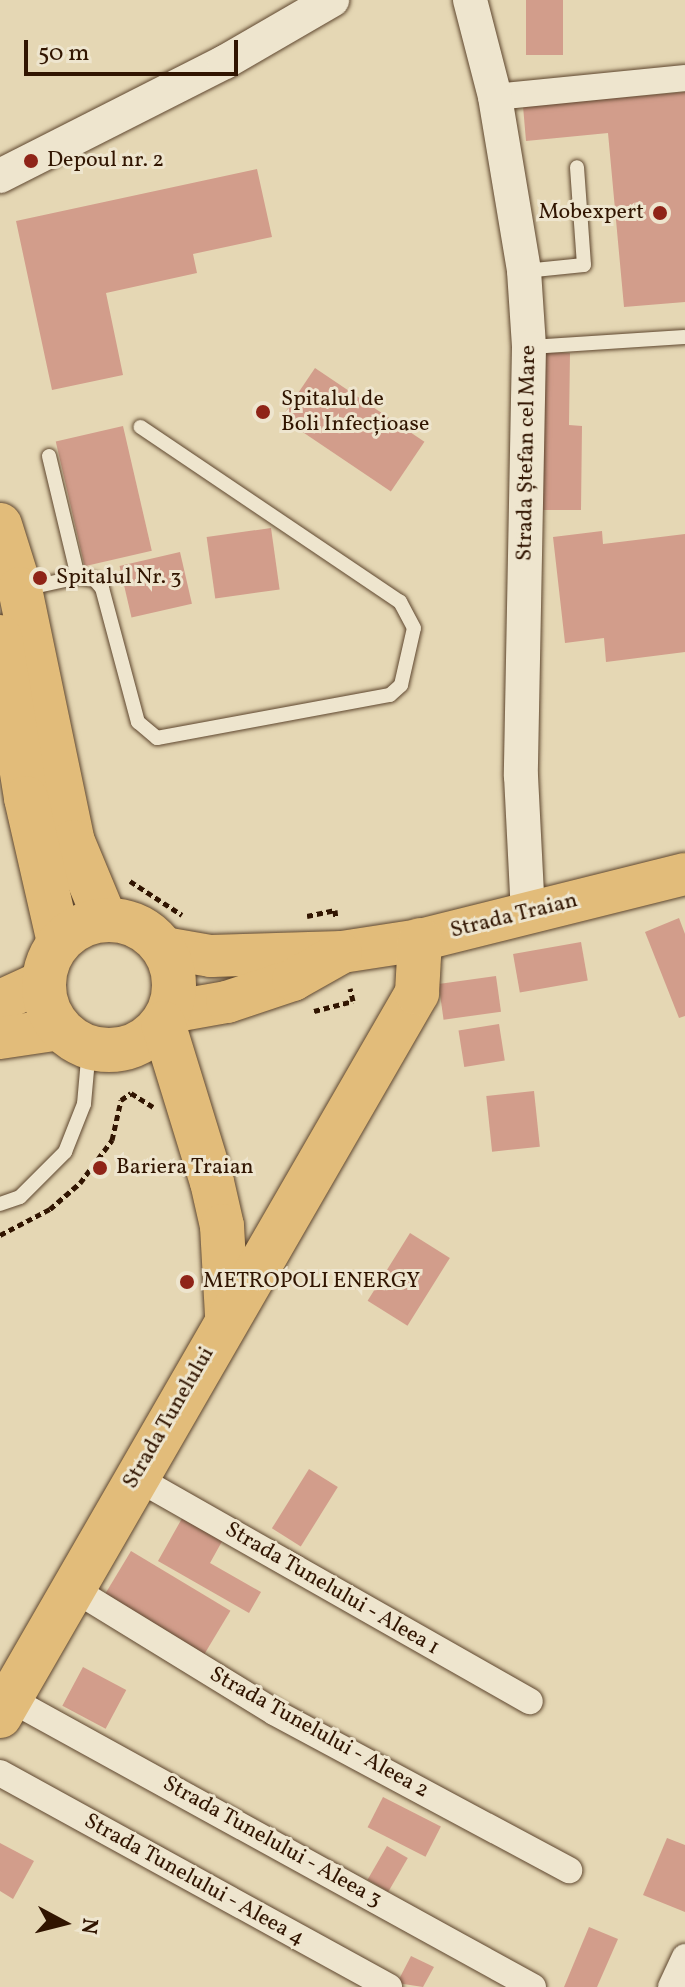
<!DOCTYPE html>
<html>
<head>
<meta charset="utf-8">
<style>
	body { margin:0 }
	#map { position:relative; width:685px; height:1987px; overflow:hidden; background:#e5d7b4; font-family:Vollkorn,serif }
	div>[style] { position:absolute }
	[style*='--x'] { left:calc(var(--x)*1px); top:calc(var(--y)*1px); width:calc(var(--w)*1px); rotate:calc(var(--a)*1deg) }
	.building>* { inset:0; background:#d29d8b; transform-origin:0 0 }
	.path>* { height:5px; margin-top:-2.5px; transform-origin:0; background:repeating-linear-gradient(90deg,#311501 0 6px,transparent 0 10px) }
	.roads { filter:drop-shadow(0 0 2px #5e462e) drop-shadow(0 0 2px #5e462e) }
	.service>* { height:14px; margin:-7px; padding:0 7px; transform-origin:7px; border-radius:7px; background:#eee5ce }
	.minor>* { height:26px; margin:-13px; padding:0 13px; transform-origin:13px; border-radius:13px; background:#eee5ce }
	.tertiary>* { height:34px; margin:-17px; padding:0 17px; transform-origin:17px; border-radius:17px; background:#eee5ce }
	.primary>* { height:42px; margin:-21px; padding:0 21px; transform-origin:21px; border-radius:21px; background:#e2bc7a }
	.trunk>* { height:44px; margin:-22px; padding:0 22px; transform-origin:22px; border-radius:22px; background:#e2bc7a }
	.trunk>.ring { margin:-22px; padding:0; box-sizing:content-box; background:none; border:44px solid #e2bc7a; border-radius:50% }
	.dots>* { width:22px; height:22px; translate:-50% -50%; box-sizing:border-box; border:4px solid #eee5ce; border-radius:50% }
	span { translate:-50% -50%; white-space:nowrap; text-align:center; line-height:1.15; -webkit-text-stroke:6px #eee5ce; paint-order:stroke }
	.poi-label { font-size:22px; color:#311501 }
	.left { translate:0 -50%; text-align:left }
	.right { translate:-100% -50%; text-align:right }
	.street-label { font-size:22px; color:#311501 }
	.north { position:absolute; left:24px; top:1883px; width:80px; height:80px; -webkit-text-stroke:6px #eee5ce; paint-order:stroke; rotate:97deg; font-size:22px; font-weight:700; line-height:32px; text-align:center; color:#311501 }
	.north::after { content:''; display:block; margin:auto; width:28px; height:36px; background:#311501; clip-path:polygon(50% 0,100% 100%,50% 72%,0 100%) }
	.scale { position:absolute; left:24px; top:40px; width:214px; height:36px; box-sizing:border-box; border:4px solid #311501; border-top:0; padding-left:10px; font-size:24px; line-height:28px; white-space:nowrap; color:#311501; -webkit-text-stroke:6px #eee5ce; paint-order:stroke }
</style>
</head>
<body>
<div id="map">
	<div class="building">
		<i style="left:526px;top:0;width:37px;height:55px"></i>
		<i style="clip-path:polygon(685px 92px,685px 302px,624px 307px,608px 133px,526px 141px,523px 106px)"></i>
		<i style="clip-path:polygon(257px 169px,272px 237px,193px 254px,197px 273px,106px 293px,123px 375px,52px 390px,16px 221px)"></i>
		<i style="clip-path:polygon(543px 352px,570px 353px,569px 425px,582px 426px,581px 510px,541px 510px)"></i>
		<i style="left:315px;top:368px;width:132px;height:60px;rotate:34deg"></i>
		<i style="left:123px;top:426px;width:128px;height:69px;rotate:77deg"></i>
		<i style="left:271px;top:528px;width:62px;height:65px;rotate:82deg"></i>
		<i style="clip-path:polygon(602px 531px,603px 544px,685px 534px,685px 652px,606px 662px,604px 638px,565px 643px,553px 537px)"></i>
		<i style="left:180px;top:552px;width:53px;height:62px;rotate:77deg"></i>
		<i style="clip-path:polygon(679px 918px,685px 934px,685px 1016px,679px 1018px,645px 932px)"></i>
		<i style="left:581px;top:942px;width:39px;height:69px;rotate:80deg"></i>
		<i style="left:496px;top:976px;width:36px;height:58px;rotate:82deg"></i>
		<i style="left:499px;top:1024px;width:37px;height:41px;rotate:81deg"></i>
		<i style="left:534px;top:1091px;width:56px;height:48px;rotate:84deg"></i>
		<i style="left:410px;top:1233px;width:47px;height:80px;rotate:32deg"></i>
		<i style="left:309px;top:1469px;width:34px;height:70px;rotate:32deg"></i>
		<i style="clip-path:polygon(185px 1513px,225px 1536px,210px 1563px,261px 1592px,249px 1613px,158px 1561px)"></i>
		<i style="left:131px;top:1551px;width:116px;height:52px;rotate:31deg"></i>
		<i style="left:83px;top:1667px;width:49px;height:44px;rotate:28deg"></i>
		<i style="left:383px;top:1797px;width:65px;height:34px;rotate:27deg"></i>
		<i style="clip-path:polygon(667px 1838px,685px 1845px,685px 1912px,643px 1895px)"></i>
		<i style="clip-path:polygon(0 1843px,34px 1861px,13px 1899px,0 1891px)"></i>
		<i style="left:387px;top:1846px;width:24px;height:39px;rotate:30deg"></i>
		<i style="clip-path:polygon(589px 1927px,618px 1939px,597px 1987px,564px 1987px)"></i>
		<i style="clip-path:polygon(411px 1956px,434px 1967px,423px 1987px,397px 1983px)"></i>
	</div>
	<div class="path">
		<i style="--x:130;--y:881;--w:62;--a:33.2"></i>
		<i style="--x:307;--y:916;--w:29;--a:-12"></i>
		<i style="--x:335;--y:910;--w:9;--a:84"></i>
		<i style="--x:314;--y:1011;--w:40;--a:-14.4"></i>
		<i style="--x:353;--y:1001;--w:13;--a:-103"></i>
		<i style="--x:0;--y:1235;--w:56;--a:-27.5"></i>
		<i style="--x:50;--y:1209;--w:40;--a:-41"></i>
		<i style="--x:80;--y:1183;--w:54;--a:-53.3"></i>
		<i style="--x:112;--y:1140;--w:41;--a:-77.3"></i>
		<i style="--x:121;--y:1100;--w:12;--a:-35"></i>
		<i style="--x:131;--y:1093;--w:26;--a:32"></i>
	</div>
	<div class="roads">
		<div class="service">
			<i style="--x:525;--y:271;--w:59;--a:-5.8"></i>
			<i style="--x:584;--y:265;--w:98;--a:-94.1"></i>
			<i style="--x:530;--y:347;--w:155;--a:-3.7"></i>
			<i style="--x:49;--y:456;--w:124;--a:76.5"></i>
			<i style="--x:24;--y:589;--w:55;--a:-12.5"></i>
			<i style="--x:78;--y:577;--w:17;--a:10"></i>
			<i style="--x:95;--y:580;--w:11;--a:49"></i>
			<i style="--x:102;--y:588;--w:139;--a:75"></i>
			<i style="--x:138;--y:722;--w:25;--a:40"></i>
			<i style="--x:157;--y:738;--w:237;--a:-10.5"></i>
			<i style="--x:390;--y:695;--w:15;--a:-42"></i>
			<i style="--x:401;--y:685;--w:58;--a:-77.2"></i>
			<i style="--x:414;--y:628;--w:30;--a:-118"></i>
			<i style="--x:400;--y:602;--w:313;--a:-146"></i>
			<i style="--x:0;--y:1204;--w:21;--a:-19"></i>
			<i style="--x:20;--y:1197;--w:64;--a:-45"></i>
			<i style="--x:65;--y:1152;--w:52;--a:-68.4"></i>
			<i style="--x:84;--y:1104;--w:56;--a:-84.9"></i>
		</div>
		<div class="minor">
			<i style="--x:495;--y:97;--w:191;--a:-5.7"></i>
			<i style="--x:135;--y:1477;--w:454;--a:29.6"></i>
			<i style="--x:72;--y:1588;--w:237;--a:31.5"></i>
			<i style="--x:274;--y:1712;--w:335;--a:28.2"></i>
			<i style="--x:10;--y:1699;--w:597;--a:28.84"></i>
			<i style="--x:0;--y:1773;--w:444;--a:28.8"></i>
			<i style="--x:671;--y:1987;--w:33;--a:-65"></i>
		</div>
		<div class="tertiary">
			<i style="--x:470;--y:0;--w:100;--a:75.5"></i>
			<i style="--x:495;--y:97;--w:176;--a:80.5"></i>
			<i style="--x:524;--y:271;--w:76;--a:86.2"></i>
			<i style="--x:529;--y:347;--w:429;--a:91.1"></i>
			<i style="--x:521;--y:776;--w:136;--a:87.1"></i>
			<i style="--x:0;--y:176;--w:252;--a:-26.9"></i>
			<i style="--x:225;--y:62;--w:124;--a:-30.1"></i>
		</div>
		<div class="primary">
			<i style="--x:164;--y:948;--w:48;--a:9.7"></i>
			<i style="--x:211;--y:956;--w:131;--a:-1.7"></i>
			<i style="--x:342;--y:952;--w:79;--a:-8.7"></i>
			<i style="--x:420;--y:940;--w:273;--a:-14"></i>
			<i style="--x:0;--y:1001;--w:48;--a:-24.4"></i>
			<i style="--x:170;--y:1012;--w:58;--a:-10"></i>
			<i style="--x:227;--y:1002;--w:70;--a:-18.4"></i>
			<i style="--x:293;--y:980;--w:55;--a:-29.4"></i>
			<i style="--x:0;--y:1038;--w:61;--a:-8.5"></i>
		</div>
		<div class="trunk">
			<i style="--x:0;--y:525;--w:67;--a:72.6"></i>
			<i style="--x:20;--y:589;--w:258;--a:78.2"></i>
			<i style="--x:73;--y:842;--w:83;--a:67.4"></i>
			<i style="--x:0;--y:637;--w:163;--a:80.8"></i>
			<i style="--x:26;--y:798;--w:148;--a:77.1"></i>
			<i class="ring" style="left:44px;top:920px;width:86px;height:86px"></i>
			<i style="--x:163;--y:1023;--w:166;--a:72.9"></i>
			<i style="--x:212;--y:1182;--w:45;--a:77.2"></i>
			<i style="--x:222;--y:1226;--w:89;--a:86.8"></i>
			<i style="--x:0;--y:1716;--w:835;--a:-60.03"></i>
			<i style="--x:417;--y:993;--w:53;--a:-86.8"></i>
		</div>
	</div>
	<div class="dots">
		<i style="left:31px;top:161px;background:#8f2418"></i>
		<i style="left:660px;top:213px;background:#8f2418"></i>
		<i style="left:263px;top:412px;background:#8f2418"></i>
		<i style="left:40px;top:578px;background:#8f2418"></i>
		<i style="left:100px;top:1168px;background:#8f2418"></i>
		<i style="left:187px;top:1282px;background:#8f2418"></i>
	</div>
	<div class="poi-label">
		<span class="left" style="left:47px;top:161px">Depoul nr. 2</span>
		<span class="right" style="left:644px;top:213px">Mobexpert</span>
		<span class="left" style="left:281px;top:412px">Spitalul de<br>Boli Infecțioase</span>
		<span class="left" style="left:56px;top:578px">Spitalul Nr. 3</span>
		<span class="left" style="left:116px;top:1168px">Bariera Traian</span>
		<span class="left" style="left:203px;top:1282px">METROPOLI ENERGY</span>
	</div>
	<div class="street-label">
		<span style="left:527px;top:453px;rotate:-89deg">Strada Ștefan cel Mare</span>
		<span style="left:514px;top:916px;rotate:-14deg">Strada Traian</span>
		<span style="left:169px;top:1418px;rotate:-60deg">Strada Tunelului</span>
		<span style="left:332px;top:1589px;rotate:30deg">Strada Tunelului - Aleea 1</span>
		<span style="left:319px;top:1733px;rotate:29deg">Strada Tunelului - Aleea 2</span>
		<span style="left:272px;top:1842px;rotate:29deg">Strada Tunelului - Aleea 3</span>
		<span style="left:194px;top:1880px;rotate:29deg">Strada Tunelului - Aleea 4</span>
	</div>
	<div class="north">N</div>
	<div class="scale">50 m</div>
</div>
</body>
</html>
